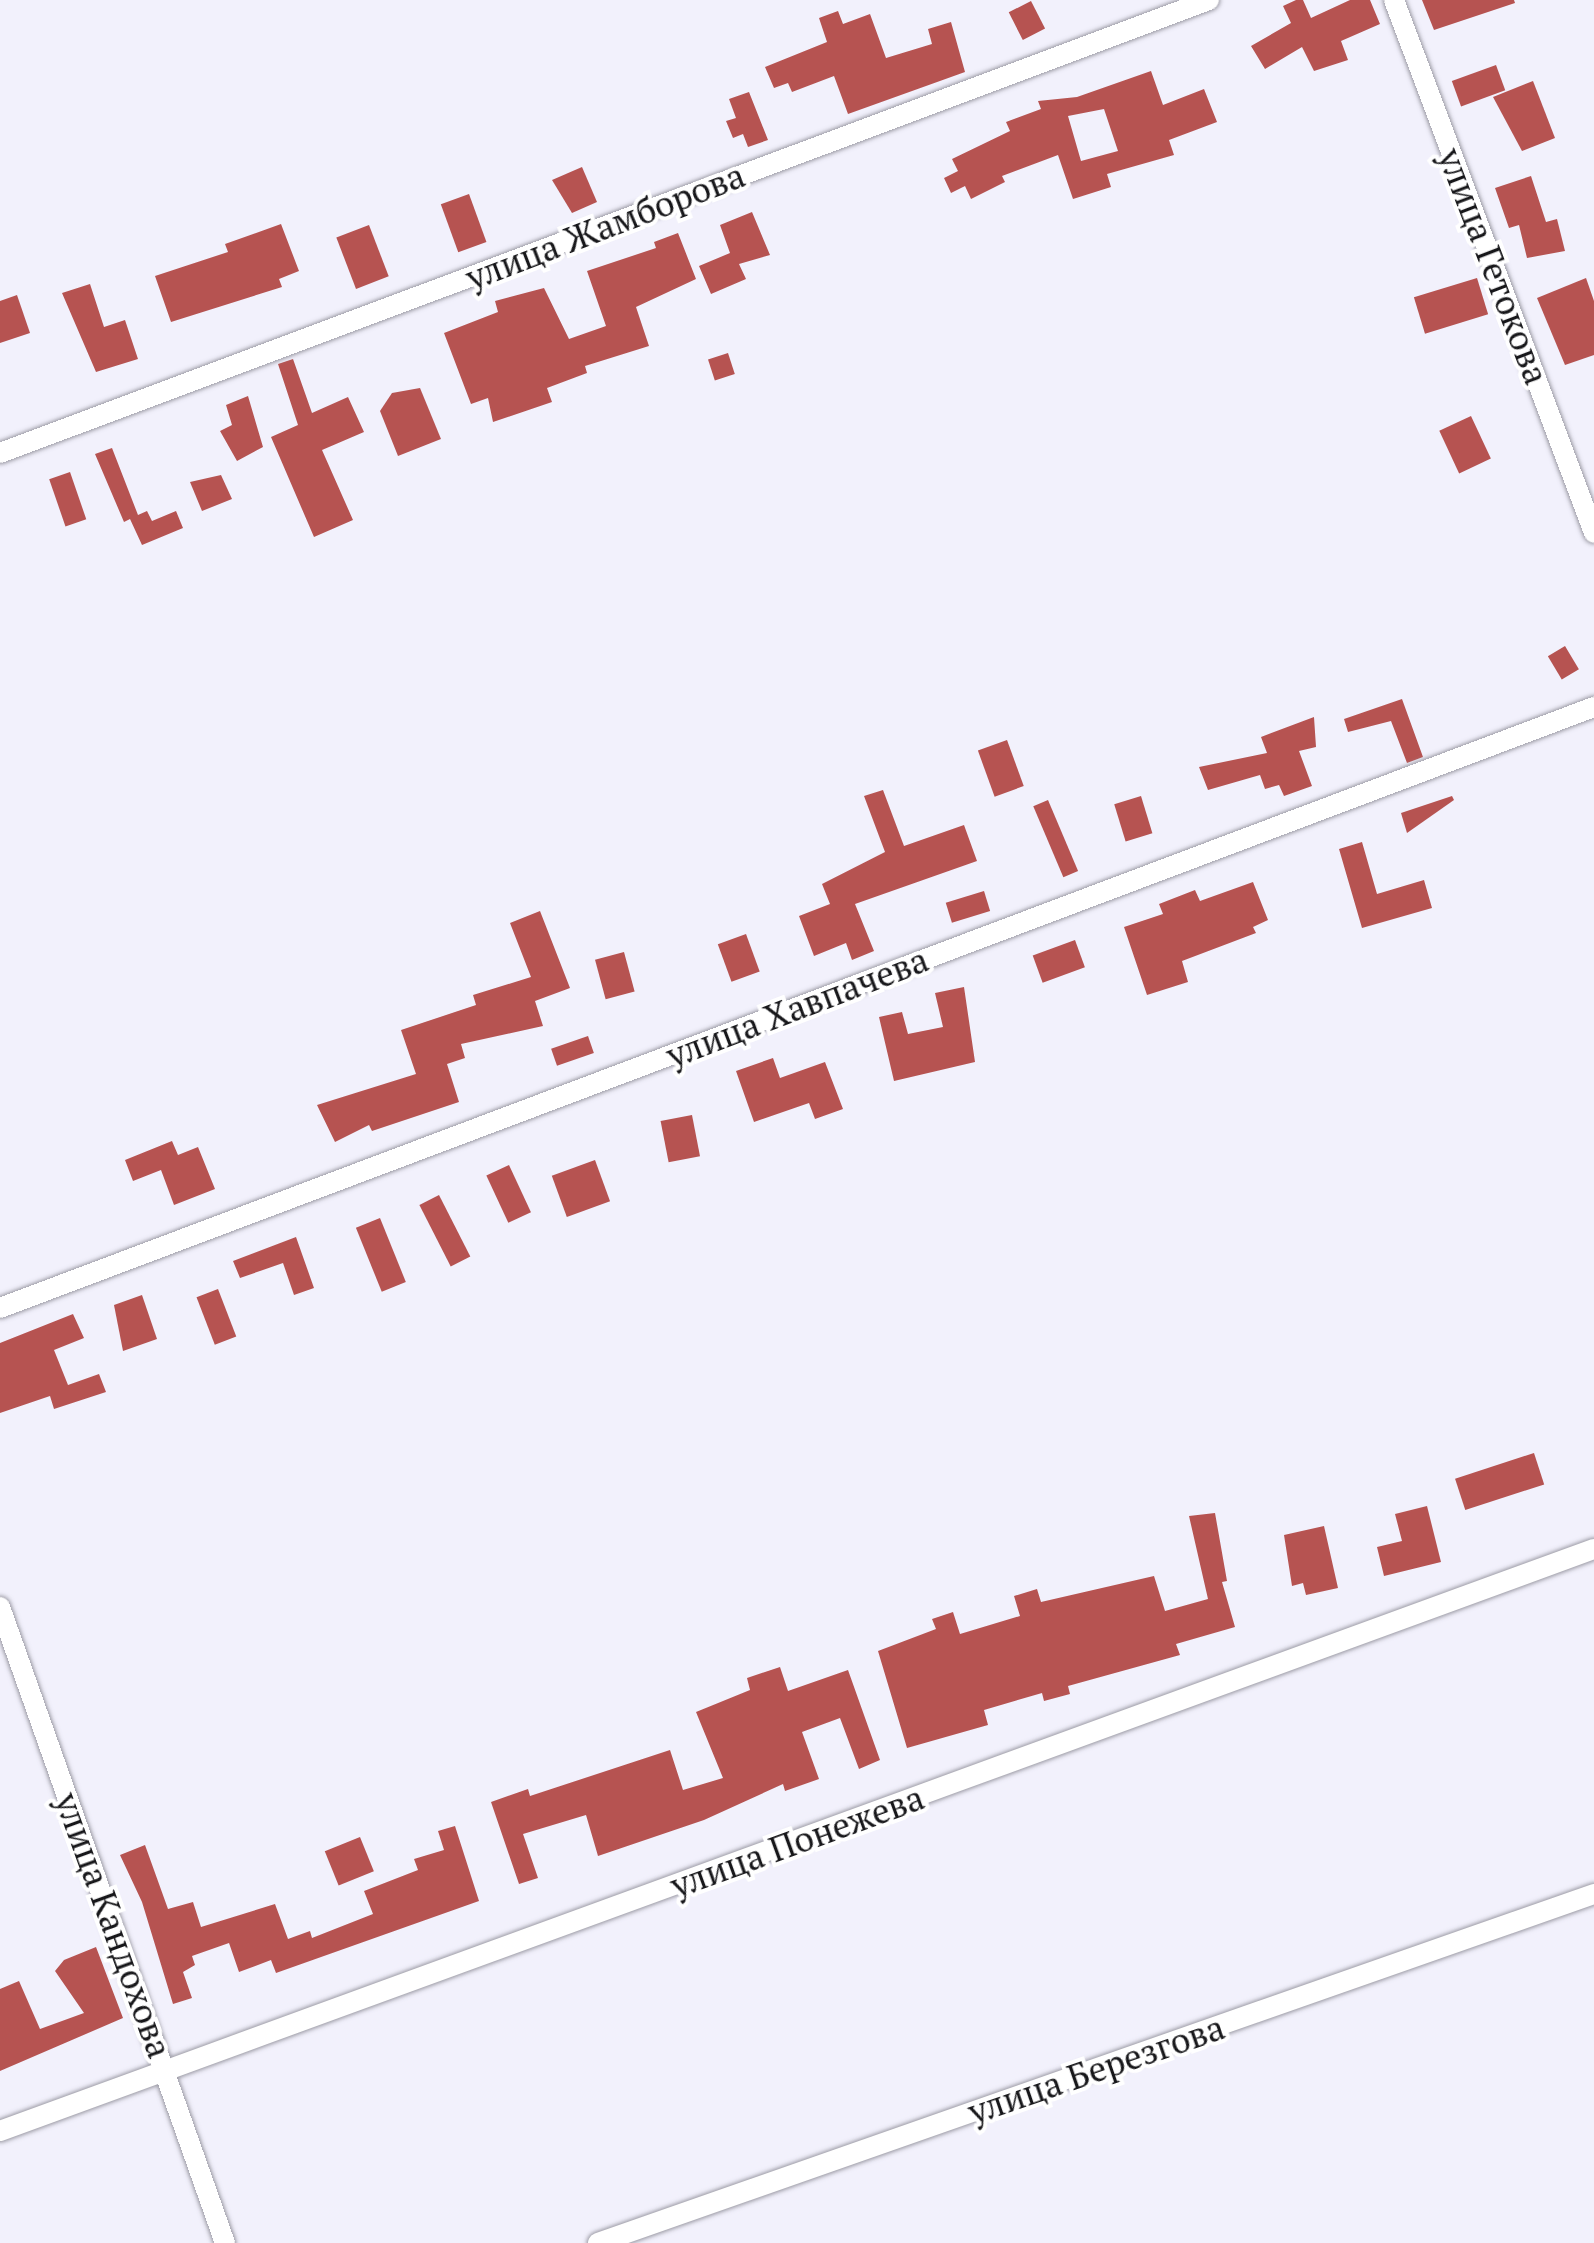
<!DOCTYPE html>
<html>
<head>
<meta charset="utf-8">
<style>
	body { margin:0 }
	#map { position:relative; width:1594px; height:2243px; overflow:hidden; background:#f2f1fc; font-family:"PT Serif",serif }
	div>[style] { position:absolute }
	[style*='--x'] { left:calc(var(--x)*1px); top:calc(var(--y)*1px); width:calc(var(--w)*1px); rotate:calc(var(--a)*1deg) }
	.building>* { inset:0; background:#b65351; transform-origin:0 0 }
	.roads { filter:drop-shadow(0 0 2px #9d9ca6) drop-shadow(0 0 2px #9d9ca6) }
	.minor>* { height:20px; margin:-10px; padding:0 10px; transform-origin:10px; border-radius:10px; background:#fff }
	span { translate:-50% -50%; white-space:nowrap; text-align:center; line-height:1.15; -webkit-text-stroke:8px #fff; paint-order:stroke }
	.street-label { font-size:35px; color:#17171a }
</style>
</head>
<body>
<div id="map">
	<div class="building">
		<i style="clip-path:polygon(1296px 0,1303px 0,1311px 18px,1350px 0,1370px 0,1380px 24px,1341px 41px,1348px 60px,1314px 71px,1302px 47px,1265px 69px,1251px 46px,1291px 23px,1283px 6px)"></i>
		<i style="clip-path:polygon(1422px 0,1514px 0,1515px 3px,1434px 30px)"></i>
		<i style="left:1031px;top:1px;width:31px;height:25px;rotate:63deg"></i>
		<i style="clip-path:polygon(838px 11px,843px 24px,870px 14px,886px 58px,932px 44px,928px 29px,951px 22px,965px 72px,848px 114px,834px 76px,792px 92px,788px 83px,774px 88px,765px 67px,827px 42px,819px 18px)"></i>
		<i style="left:1496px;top:65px;width:27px;height:47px;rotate:70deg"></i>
		<i style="clip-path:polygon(evenodd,1151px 71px,1163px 105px,1204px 89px,1217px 122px,1169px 140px,1174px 155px,1107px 174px,1111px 187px,1073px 199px,1058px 155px,1002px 176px,1005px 182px,971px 199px,965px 186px,951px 193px,944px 178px,958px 171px,952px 159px,1010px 131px,1006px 122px,1041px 109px,1038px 101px,1077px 97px,1151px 71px,1104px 109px,1118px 151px,1081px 161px,1068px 116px,1104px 109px)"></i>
		<i style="clip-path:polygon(1533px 81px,1555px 138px,1522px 151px,1493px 97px)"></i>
		<i style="clip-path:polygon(749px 92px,768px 140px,748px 147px,743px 134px,733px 138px,726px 121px,736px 118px,729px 99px)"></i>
		<i style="clip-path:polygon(582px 167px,597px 202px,572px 213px,552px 180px)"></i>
		<i style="clip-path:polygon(1531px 176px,1546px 222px,1557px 219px,1565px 251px,1527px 258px,1519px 225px,1509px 228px,1495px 188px)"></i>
		<i style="left:469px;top:194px;width:51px;height:30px;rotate:70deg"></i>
		<i style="clip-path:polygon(752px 212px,770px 255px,739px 264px,746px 279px,711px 294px,699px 266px,730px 253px,720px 225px)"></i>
		<i style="clip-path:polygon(281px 224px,299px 271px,279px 279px,282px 287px,171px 322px,155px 276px,228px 252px,225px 244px)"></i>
		<i style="left:369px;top:225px;width:55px;height:35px;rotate:69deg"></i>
		<i style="clip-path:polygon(678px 233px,696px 279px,636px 307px,649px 346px,585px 366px,587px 373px,547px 388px,552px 402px,493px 422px,488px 398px,471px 404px,444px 333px,498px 312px,495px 301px,544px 288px,569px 339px,606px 326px,587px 271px,656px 248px,654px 242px)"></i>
		<i style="left:1477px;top:278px;width:38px;height:66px;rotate:73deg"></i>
		<i style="clip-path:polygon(1586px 278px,1594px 301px,1594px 355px,1565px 365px,1537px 298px)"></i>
		<i style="clip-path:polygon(90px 284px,104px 327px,125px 320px,138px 359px,96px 372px,62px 293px)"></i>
		<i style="clip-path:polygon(17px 295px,30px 333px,0 343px,0 301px)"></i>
		<i style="left:728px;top:353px;width:22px;height:21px;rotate:72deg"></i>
		<i style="clip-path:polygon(293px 359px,312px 413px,348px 397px,364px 432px,322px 450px,353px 520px,314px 537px,271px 437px,298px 425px,278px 364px)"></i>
		<i style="clip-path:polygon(420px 388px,441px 439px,398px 456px,380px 411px,392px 393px)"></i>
		<i style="clip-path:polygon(248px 396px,263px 447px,237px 461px,220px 431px,232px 425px,226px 405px)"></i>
		<i style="left:1471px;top:416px;width:47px;height:35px;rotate:65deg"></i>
		<i style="clip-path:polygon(112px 448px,138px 515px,147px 511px,152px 521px,176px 511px,183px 528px,142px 545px,130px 519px,124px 522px,95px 454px)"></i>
		<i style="left:70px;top:472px;width:50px;height:22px;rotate:71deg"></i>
		<i style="clip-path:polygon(221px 475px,232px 499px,202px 511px,190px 482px)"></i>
		<i style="left:1565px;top:646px;width:27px;height:20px;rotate:59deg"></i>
		<i style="clip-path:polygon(1402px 699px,1423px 757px,1407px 763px,1391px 721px,1348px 732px,1344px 719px)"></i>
		<i style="clip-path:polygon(1314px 717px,1316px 747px,1299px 751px,1312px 786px,1284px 796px,1279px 785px,1265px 789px,1260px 775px,1208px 790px,1199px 767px,1267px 753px,1261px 737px)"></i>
		<i style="left:1007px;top:740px;width:49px;height:31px;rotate:70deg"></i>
		<i style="clip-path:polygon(883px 790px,904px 846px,964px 825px,977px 861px,855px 904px,874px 951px,852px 960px,846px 943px,814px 956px,799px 916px,830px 904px,822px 884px,885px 852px,864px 796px)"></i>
		<i style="left:1141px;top:796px;width:39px;height:28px;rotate:73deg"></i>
		<i style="clip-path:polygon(1452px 796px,1454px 800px,1407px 833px,1401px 813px)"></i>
		<i style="left:1048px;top:800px;width:77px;height:16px;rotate:67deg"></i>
		<i style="clip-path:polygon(1362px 842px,1377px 894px,1424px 880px,1432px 908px,1362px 928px,1339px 849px)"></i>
		<i style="clip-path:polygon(1253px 882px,1268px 920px,1253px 927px,1256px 933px,1182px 961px,1188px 982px,1147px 995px,1124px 927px,1163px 914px,1159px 904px,1195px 890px,1200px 901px)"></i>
		<i style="left:984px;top:891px;width:21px;height:40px;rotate:73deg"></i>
		<i style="clip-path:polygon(540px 911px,570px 988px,535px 1001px,543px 1026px,461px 1044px,465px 1058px,447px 1064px,459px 1102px,372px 1131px,369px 1125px,335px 1142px,317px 1105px,416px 1074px,401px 1030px,476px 1005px,473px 995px,531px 977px,510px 923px)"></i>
		<i style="left:746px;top:934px;width:40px;height:30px;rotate:70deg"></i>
		<i style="left:1075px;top:940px;width:29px;height:45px;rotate:70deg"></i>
		<i style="left:624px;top:952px;width:41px;height:30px;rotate:75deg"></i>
		<i style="clip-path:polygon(964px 987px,975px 1062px,894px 1081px,879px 1017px,902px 1012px,908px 1034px,943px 1027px,935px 993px)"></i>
		<i style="left:588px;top:1036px;width:18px;height:39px;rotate:71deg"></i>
		<i style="clip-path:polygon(773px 1058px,780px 1078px,825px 1062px,843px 1109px,815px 1119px,809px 1103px,754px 1122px,736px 1071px)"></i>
		<i style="left:692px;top:1115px;width:42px;height:32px;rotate:79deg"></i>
		<i style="clip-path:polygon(172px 1141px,178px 1155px,198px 1147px,215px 1189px,174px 1205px,161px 1170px,133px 1181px,125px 1160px)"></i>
		<i style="left:595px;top:1160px;width:44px;height:46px;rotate:70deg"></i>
		<i style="left:509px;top:1165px;width:52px;height:25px;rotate:65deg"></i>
		<i style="left:439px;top:1195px;width:69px;height:22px;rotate:63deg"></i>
		<i style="left:380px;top:1218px;width:69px;height:26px;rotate:68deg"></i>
		<i style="clip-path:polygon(296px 1237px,314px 1288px,294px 1295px,283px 1263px,240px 1278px,233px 1261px)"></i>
		<i style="left:218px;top:1289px;width:51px;height:23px;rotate:69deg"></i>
		<i style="clip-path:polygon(142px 1295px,157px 1339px,123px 1351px,114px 1305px)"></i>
		<i style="clip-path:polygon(73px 1314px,84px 1338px,54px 1350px,68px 1385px,99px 1374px,106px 1392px,54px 1409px,50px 1396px,0 1413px,0 1343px)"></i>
		<i style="left:1534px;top:1453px;width:33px;height:83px;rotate:72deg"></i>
		<i style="clip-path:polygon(1427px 1506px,1441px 1562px,1384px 1576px,1377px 1547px,1402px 1541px,1395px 1514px)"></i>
		<i style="clip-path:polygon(1215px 1513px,1227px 1581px,1222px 1582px,1235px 1627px,1176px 1644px,1180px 1655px,1068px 1686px,1070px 1694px,1044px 1701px,1042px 1693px,984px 1710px,988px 1725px,907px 1748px,878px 1651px,936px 1629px,932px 1619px,953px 1612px,960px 1634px,1020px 1616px,1014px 1596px,1037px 1589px,1041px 1602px,1154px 1576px,1165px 1611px,1208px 1599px,1189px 1516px)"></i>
		<i style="clip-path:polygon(1324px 1526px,1338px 1588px,1306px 1595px,1303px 1583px,1292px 1586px,1284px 1535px)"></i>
		<i style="clip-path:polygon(780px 1667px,788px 1691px,848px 1670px,880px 1760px,859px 1769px,840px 1718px,802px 1732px,819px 1779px,785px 1791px,783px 1784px,704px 1820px,598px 1856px,586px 1815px,523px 1834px,538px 1878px,519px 1884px,491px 1802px,528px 1789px,530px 1796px,670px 1750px,683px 1790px,723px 1778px,696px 1712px,750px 1690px,747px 1678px)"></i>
		<i style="clip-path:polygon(455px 1826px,479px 1901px,276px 1973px,271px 1960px,239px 1972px,229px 1943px,192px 1956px,195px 1965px,183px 1972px,192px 1998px,173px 2004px,142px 1902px,120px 1855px,145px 1845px,168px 1909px,193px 1902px,201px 1927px,275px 1904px,288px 1939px,310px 1931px,312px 1938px,373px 1914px,364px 1891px,418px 1870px,414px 1859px,444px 1850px,438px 1831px)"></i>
		<i style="left:360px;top:1837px;width:37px;height:38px;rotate:68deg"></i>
		<i style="clip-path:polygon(96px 1947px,123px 2018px,0 2071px,0 1989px,19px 1981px,40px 2029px,84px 2013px,55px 1971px,64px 1960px)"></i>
	</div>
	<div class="roads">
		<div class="minor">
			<i style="--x:1394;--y:0;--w:569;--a:69.43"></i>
			<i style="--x:0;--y:453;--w:1291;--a:-20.54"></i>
			<i style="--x:0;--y:1308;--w:1704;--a:-20.66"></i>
			<i style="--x:0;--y:1607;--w:675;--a:70.52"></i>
			<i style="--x:0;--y:2131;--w:1697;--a:-20.06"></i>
			<i style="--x:598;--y:2243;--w:1055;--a:-19.31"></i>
		</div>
	</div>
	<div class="street-label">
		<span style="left:605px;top:226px;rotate:-21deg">улица Жамборова</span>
		<span style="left:1494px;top:266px;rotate:69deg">улица Гетокова</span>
		<span style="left:797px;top:1007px;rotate:-21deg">улица Хавпачева</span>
		<span style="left:797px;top:1841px;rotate:-20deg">улица Понежева</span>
		<span style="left:114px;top:1925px;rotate:70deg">улица Кандохова</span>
		<span style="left:1096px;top:2069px;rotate:-19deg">улица Березгова</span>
	</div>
</div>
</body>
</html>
